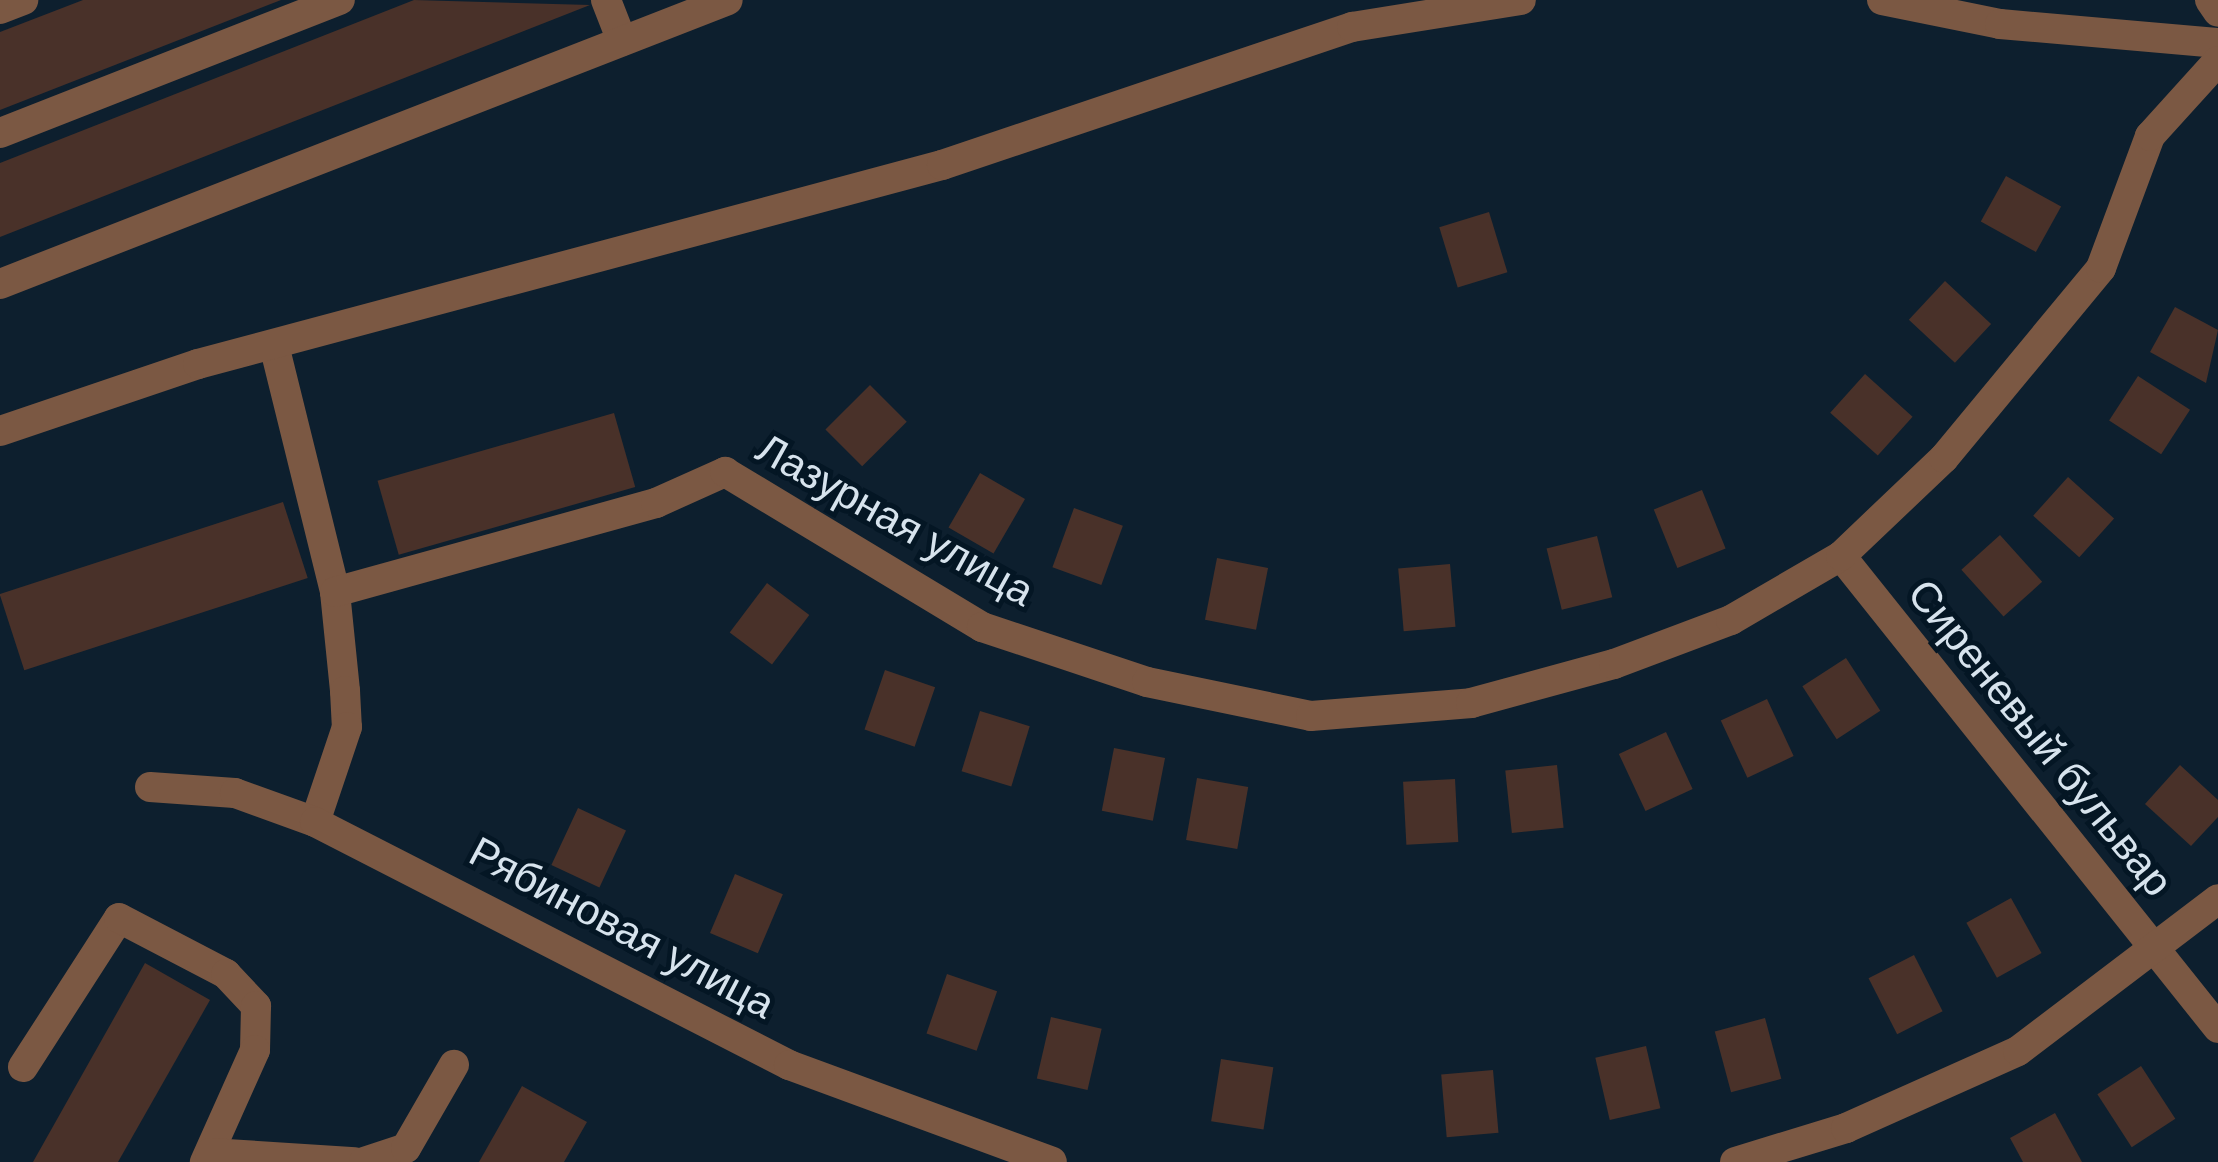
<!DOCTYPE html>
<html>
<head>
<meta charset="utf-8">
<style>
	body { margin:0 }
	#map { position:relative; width:2218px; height:1162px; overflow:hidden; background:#0d1f2e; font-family:"DM Sans",sans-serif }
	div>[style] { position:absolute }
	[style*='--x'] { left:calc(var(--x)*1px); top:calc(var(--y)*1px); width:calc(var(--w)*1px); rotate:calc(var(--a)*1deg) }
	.building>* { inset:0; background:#493129; transform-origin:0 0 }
	.minor>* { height:30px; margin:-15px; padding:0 15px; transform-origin:15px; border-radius:15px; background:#7b5843 }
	span { translate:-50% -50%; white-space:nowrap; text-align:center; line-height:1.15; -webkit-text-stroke:10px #041624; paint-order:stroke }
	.street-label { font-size:42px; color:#d7e3ed }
</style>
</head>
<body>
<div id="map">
	<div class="building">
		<i style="clip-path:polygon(83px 0,281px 0,0 110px,0 32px)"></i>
		<i style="clip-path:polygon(414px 0,590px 5px,0 237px,0 163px)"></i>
		<i style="left:2006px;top:176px;width:63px;height:52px;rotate:29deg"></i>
		<i style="left:1489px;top:212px;width:63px;height:52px;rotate:73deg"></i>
		<i style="left:1945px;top:281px;width:63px;height:53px;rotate:43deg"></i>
		<i style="clip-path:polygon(2175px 307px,2218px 330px,2206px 383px,2150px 352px)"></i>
		<i style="left:1865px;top:374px;width:64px;height:52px;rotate:42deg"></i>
		<i style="left:2138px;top:376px;width:62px;height:53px;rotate:33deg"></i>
		<i style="left:870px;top:385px;width:52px;height:63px;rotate:45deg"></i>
		<i style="left:614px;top:413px;width:77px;height:246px;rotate:74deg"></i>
		<i style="left:980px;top:473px;width:52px;height:63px;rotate:30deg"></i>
		<i style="left:2068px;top:477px;width:62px;height:52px;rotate:42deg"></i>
		<i style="left:1702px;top:490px;width:63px;height:52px;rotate:68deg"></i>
		<i style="left:283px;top:502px;width:80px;height:298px;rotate:72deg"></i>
		<i style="left:1074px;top:508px;width:52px;height:63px;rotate:20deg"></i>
		<i style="left:2000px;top:535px;width:63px;height:52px;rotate:48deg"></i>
		<i style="left:1597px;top:536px;width:63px;height:52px;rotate:76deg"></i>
		<i style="left:1217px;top:558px;width:52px;height:63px;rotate:11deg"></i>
		<i style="left:1450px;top:564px;width:63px;height:52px;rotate:85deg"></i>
		<i style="left:767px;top:583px;width:53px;height:62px;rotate:37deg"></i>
		<i style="left:1846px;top:658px;width:63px;height:52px;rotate:57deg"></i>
		<i style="left:885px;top:670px;width:53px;height:63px;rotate:19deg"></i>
		<i style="left:1767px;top:699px;width:63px;height:51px;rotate:65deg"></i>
		<i style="left:980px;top:711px;width:52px;height:63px;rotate:17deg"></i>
		<i style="left:1666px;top:732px;width:63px;height:52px;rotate:65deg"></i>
		<i style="left:1114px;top:748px;width:52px;height:64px;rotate:11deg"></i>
		<i style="left:1557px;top:765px;width:63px;height:52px;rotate:84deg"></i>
		<i style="clip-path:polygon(2180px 765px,2218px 800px,2218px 817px,2191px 846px,2145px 804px)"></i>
		<i style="left:1197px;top:778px;width:52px;height:63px;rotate:10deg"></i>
		<i style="left:1455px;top:779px;width:63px;height:52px;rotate:87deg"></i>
		<i style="left:578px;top:808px;width:53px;height:63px;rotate:25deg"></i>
		<i style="left:735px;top:874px;width:52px;height:64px;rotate:23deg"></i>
		<i style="left:2011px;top:898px;width:63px;height:51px;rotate:61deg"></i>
		<i style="left:1914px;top:955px;width:63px;height:51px;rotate:63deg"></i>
		<i style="clip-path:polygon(145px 963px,210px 1000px,118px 1162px,33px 1162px)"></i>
		<i style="left:947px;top:974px;width:53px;height:63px;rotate:19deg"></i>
		<i style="left:1051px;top:1017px;width:52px;height:63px;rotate:13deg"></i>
		<i style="left:1765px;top:1018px;width:63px;height:52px;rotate:75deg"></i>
		<i style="left:1646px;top:1046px;width:64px;height:52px;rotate:77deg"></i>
		<i style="left:1221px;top:1059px;width:53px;height:63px;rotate:9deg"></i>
		<i style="left:2141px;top:1066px;width:63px;height:52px;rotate:57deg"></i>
		<i style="left:1493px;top:1070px;width:63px;height:52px;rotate:85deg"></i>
		<i style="clip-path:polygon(522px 1086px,587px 1122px,564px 1162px,479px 1162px)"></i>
		<i style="clip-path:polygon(2055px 1113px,2082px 1162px,2023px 1162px,2010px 1138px)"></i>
	</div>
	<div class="minor">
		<i style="--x:606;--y:0;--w:44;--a:68.7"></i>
		<i style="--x:1882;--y:0;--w:120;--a:11.5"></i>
		<i style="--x:2000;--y:24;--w:219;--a:5"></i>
		<i style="--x:2210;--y:0;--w:14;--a:56"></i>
		<i style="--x:0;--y:9;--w:25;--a:-21"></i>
		<i style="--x:0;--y:133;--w:365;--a:-21.4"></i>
		<i style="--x:0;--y:284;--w:781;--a:-21.31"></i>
		<i style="--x:274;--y:345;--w:254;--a:76.1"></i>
		<i style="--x:335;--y:592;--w:100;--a:84.2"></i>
		<i style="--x:345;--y:691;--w:36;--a:87"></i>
		<i style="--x:347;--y:727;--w:100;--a:108.6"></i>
		<i style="--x:0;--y:431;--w:209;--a:-18.7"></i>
		<i style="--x:198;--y:364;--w:770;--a:-14.97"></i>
		<i style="--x:942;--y:165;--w:433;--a:-18.6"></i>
		<i style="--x:1352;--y:27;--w:171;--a:-9.1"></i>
		<i style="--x:1841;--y:556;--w:604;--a:51.38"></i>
		<i style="--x:335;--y:592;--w:333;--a:-15.5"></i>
		<i style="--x:656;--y:503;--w:76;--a:-24.2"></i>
		<i style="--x:725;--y:472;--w:300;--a:31.1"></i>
		<i style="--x:982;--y:627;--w:174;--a:18.4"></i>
		<i style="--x:1147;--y:682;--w:167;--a:11.7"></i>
		<i style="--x:1311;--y:716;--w:161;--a:-4.6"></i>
		<i style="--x:1471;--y:703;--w:148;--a:-15.3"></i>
		<i style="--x:1614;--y:664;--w:125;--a:-20.6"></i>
		<i style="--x:1731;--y:620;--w:127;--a:-30.2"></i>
		<i style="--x:1841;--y:556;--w:142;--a:-43.6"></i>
		<i style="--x:1944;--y:458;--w:246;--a:-50.4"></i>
		<i style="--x:2101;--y:268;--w:141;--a:-69.6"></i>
		<i style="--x:2150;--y:136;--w:101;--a:-47.8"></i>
		<i style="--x:150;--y:787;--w:85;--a:4"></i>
		<i style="--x:235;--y:793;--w:85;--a:19.9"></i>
		<i style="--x:315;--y:822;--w:533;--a:27.14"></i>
		<i style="--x:789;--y:1065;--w:280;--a:20.2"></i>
		<i style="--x:23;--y:1067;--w:177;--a:-57.2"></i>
		<i style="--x:119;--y:918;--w:121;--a:27.6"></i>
		<i style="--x:226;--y:974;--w:44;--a:46.8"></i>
		<i style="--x:256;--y:1006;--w:44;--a:91.3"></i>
		<i style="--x:255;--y:1050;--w:123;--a:114.1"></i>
		<i style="--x:210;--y:1153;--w:145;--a:3.6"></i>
		<i style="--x:364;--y:1162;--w:44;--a:-18.4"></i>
		<i style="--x:406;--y:1148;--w:96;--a:-60"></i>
		<i style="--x:1735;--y:1162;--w:116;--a:-17"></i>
		<i style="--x:1846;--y:1128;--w:188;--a:-24.1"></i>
		<i style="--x:2018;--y:1051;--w:251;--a:-37.2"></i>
	</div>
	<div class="street-label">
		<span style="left:895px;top:520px;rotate:29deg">Лазурная улица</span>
		<span style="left:2040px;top:738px;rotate:51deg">Сиреневый бульвар</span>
		<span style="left:622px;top:928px;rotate:28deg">Рябиновая улица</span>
	</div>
</div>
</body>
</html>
